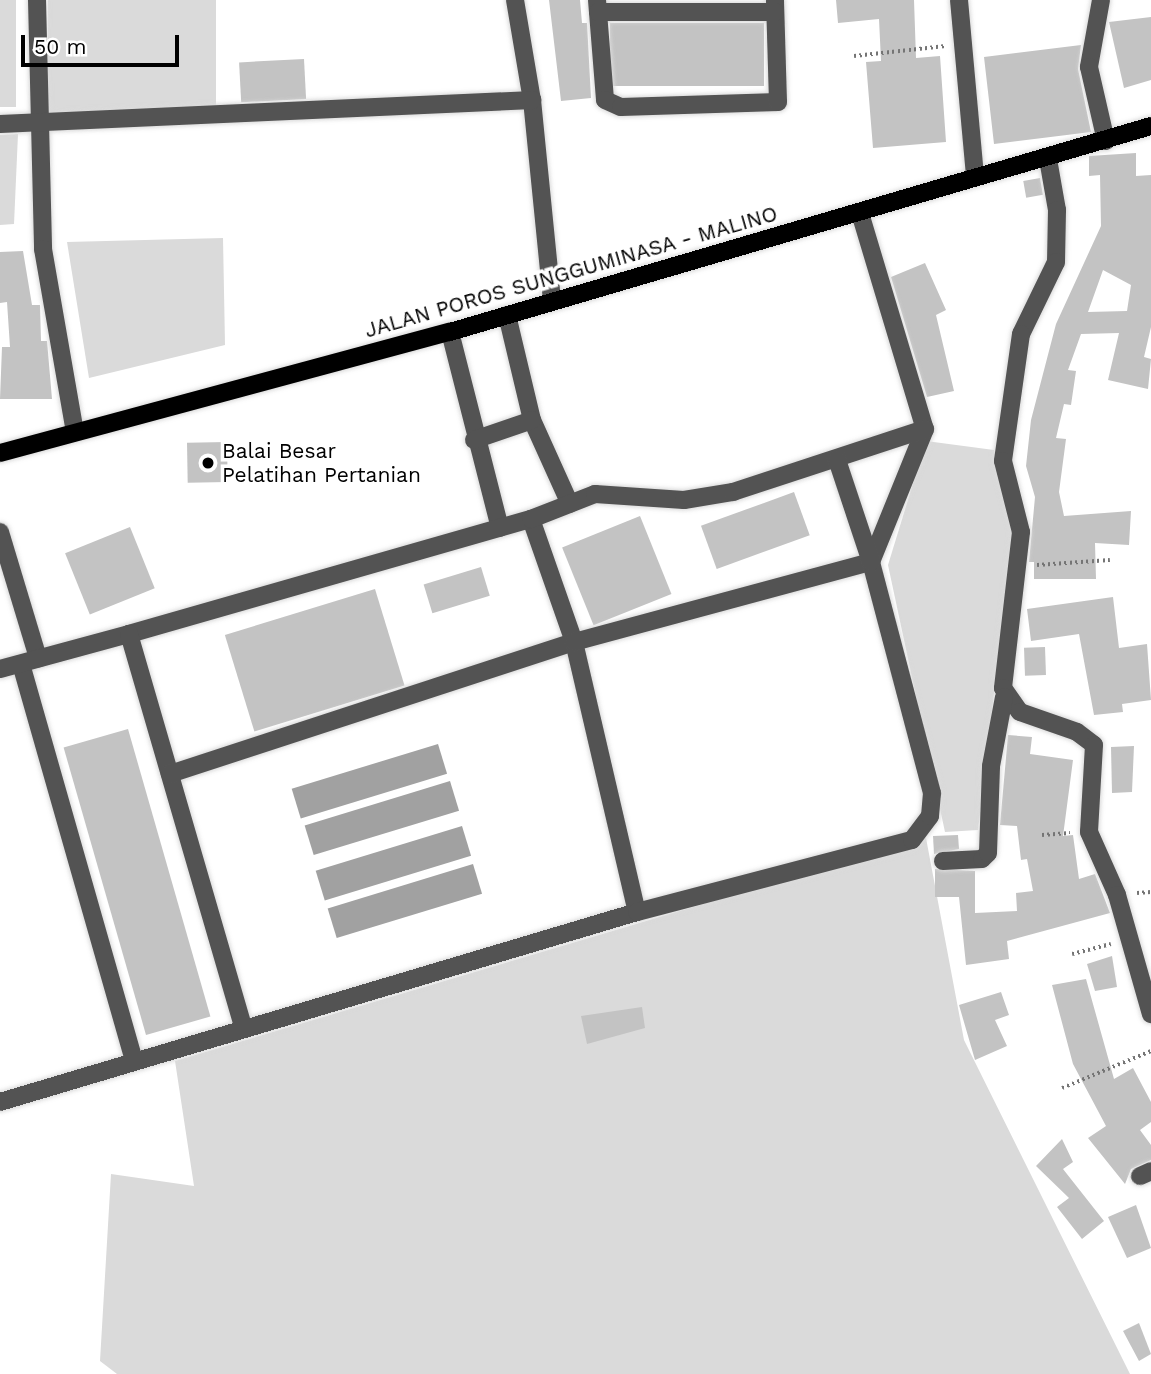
<!DOCTYPE html>
<html>
<head>
<meta charset="utf-8">
<style>
	body { margin:0 }
	#map { position:relative; width:1151px; height:1374px; overflow:hidden; background:#fff; font-family:"Work Sans",sans-serif }
	div>[style] { position:absolute }
	[style*='--x'] { left:calc(var(--x)*1px); top:calc(var(--y)*1px); width:calc(var(--w)*1px); rotate:calc(var(--a)*1deg) }
	.green>* { inset:0; background:#dadada; transform-origin:0 0 }
	.water>* { inset:0; background:#a1a1a1; transform-origin:0 0 }
	.building>* { inset:0; background:#c3c3c3; transform-origin:0 0 }
	.path>* { height:3.5px; margin-top:-1.75px; transform-origin:0; background:repeating-linear-gradient(90deg,#757575 0 2px,transparent 0 5.5px) }
	.roads { filter:drop-shadow(0 0 2px #dbdbdb) drop-shadow(0 0 2px #dbdbdb) }
	.minor>* { height:18px; margin:-9px; padding:0 9px; transform-origin:9px; border-radius:9px; background:#535353 }
	.major>* { height:18px; margin:-9px; padding:0 9px; transform-origin:9px; border-radius:9px; background:#000 }
	.dots>* { width:19px; height:19px; translate:-50% -50%; box-sizing:border-box; border:4px solid #fff; border-radius:50% }
	span { translate:-50% -50%; white-space:nowrap; text-align:center; line-height:1.15; -webkit-text-stroke:7px #fff; paint-order:stroke }
	.street-label { font-size:21px; color:#000 }
	.poi-label { font-size:21px; color:#000 }
	.left { translate:0 -50%; text-align:left }
	.scale { position:absolute; left:21px; top:35px; width:158px; height:32px; box-sizing:border-box; border:4px solid #000; border-top:0; padding-left:9px; font-size:21px; line-height:24px; white-space:nowrap; color:#000; -webkit-text-stroke:5px #fff; paint-order:stroke }
</style>
</head>
<body>
<div id="map">
	<div class="green">
		<i style="left:0;top:0;width:16px;height:107px"></i>
		<i style="left:48px;top:0;width:168px;height:114px"></i>
		<i style="clip-path:polygon(18px 134px,14px 224px,0 225px,0 135px)"></i>
		<i style="clip-path:polygon(223px 238px,225px 345px,89px 378px,67px 242px)"></i>
		<i style="clip-path:polygon(926px 441px,994px 450px,1013px 531px,978px 830px,945px 832px,888px 565px)"></i>
		<i style="clip-path:polygon(926px 838px,964px 1040px,1130px 1374px,117px 1374px,100px 1361px,111px 1174px,194px 1186px,175px 1061px)"></i>
	</div>
	<div class="water">
		<i style="left:438px;top:744px;width:31px;height:153px;rotate:73deg"></i>
		<i style="left:450px;top:781px;width:31px;height:152px;rotate:73deg"></i>
		<i style="left:462px;top:826px;width:31px;height:153px;rotate:73deg"></i>
		<i style="left:473px;top:864px;width:31px;height:152px;rotate:73deg"></i>
	</div>
	<div class="building">
		<i style="clip-path:polygon(549px 0,580px 0,582px 23px,587px 23px,591px 98px,561px 101px)"></i>
		<i style="clip-path:polygon(836px 0,914px 0,916px 58px,940px 56px,946px 142px,873px 148px,866px 62px,881px 61px,879px 19px,838px 23px)"></i>
		<i style="clip-path:polygon(1151px 17px,1151px 80px,1124px 88px,1109px 22px)"></i>
		<i style="left:610px;top:23px;width:154px;height:63px"></i>
		<i style="clip-path:polygon(1081px 45px,1078px 69px,1091px 132px,994px 144px,984px 57px)"></i>
		<i style="left:304px;top:59px;width:40px;height:65px;rotate:87deg"></i>
		<i style="clip-path:polygon(evenodd,1136px 153px,1136px 176px,1151px 175px,1151px 327px,1144px 357px,1151px 359px,1148px 389px,1108px 380px,1119px 333px,1081px 334px,1068px 370px,1076px 371px,1071px 405px,1064px 404px,1056px 438px,1066px 439px,1059px 492px,1064px 516px,1131px 511px,1129px 545px,1095px 543px,1096px 579px,1034px 579px,1034px 562px,1029px 562px,1035px 497px,1026px 466px,1031px 420px,1056px 324px,1101px 226px,1100px 175px,1089px 176px,1089px 156px,1136px 153px,1103px 270px,1131px 285px,1127px 311px,1088px 312px,1103px 270px)"></i>
		<i style="left:1040px;top:178px;width:17px;height:17px;rotate:80deg"></i>
		<i style="clip-path:polygon(23px 251px,32px 305px,40px 305px,41px 341px,47px 341px,52px 399px,0 399px,2px 347px,10px 347px,7px 302px,0 303px,0 252px)"></i>
		<i style="clip-path:polygon(925px 263px,946px 310px,936px 315px,954px 391px,927px 397px,891px 277px)"></i>
		<i style="left:227px;top:442px;width:40px;height:40px;rotate:89deg"></i>
		<i style="left:794px;top:492px;width:46px;height:99px;rotate:70deg"></i>
		<i style="left:640px;top:516px;width:84px;height:84px;rotate:68deg"></i>
		<i style="left:130px;top:527px;width:66px;height:70px;rotate:68deg"></i>
		<i style="left:481px;top:567px;width:30px;height:60px;rotate:73deg"></i>
		<i style="left:375px;top:589px;width:101px;height:157px;rotate:73deg"></i>
		<i style="clip-path:polygon(1113px 597px,1119px 648px,1147px 644px,1151px 700px,1122px 704px,1123px 712px,1094px 715px,1079px 634px,1031px 641px,1027px 609px)"></i>
		<i style="left:1045px;top:647px;width:28px;height:21px;rotate:88deg"></i>
		<i style="left:128px;top:729px;width:299px;height:67px;rotate:74deg"></i>
		<i style="clip-path:polygon(1008px 735px,1032px 737px,1030px 754px,1073px 760px,1063px 836px,1073px 835px,1079px 879px,1095px 874px,1110px 913px,1007px 941px,1009px 959px,966px 965px,959px 897px,935px 897px,935px 869px,975px 871px,975px 913px,1017px 911px,1016px 893px,1033px 891px,1027px 859px,1021px 860px,1017px 826px,1000px 825px)"></i>
		<i style="clip-path:polygon(1134px 746px,1132px 792px,1112px 793px,1111px 747px)"></i>
		<i style="clip-path:polygon(958px 835px,959px 849px,934px 854px,933px 836px)"></i>
		<i style="clip-path:polygon(1112px 956px,1117px 987px,1095px 991px,1087px 964px)"></i>
		<i style="clip-path:polygon(1086px 979px,1114px 1079px,1133px 1068px,1151px 1102px,1151px 1122px,1140px 1130px,1151px 1145px,1151px 1160px,1131px 1169px,1125px 1184px,1088px 1138px,1106px 1126px,1073px 1064px,1052px 985px)"></i>
		<i style="clip-path:polygon(1001px 992px,1009px 1015px,995px 1020px,1007px 1046px,975px 1060px,959px 1005px)"></i>
		<i style="clip-path:polygon(642px 1007px,645px 1028px,587px 1044px,581px 1016px)"></i>
		<i style="clip-path:polygon(1062px 1139px,1073px 1162px,1063px 1169px,1104px 1221px,1082px 1239px,1057px 1207px,1069px 1198px,1036px 1166px)"></i>
		<i style="clip-path:polygon(1136px 1205px,1151px 1248px,1127px 1258px,1108px 1217px)"></i>
		<i style="clip-path:polygon(1139px 1323px,1151px 1354px,1139px 1361px,1123px 1331px)"></i>
	</div>
	<div class="path">
		<i style="--x:854;--y:56;--w:92;--a:-6.3"></i>
		<i style="--x:1037;--y:565;--w:73;--a:-3.9"></i>
		<i style="--x:1042;--y:835;--w:28;--a:-4"></i>
		<i style="--x:1137;--y:893;--w:14;--a:-4"></i>
		<i style="--x:1072;--y:954;--w:40;--a:-14.4"></i>
		<i style="--x:1062;--y:1088;--w:96;--a:-22.6"></i>
	</div>
	<div class="roads">
		<div class="minor">
			<i style="--x:37;--y:0;--w:249;--a:88.6"></i>
			<i style="--x:43;--y:249;--w:186;--a:80.1"></i>
			<i style="--x:515;--y:0;--w:101;--a:80.4"></i>
			<i style="--x:532;--y:100;--w:202;--a:84.3"></i>
			<i style="--x:597;--y:0;--w:100;--a:85.4"></i>
			<i style="--x:605;--y:100;--w:17;--a:24"></i>
			<i style="--x:621;--y:107;--w:157;--a:-1.8"></i>
			<i style="--x:778;--y:102;--w:102;--a:-91.7"></i>
			<i style="--x:959;--y:0;--w:178;--a:84.8"></i>
			<i style="--x:1101;--y:0;--w:68;--a:100.2"></i>
			<i style="--x:1089;--y:67;--w:76;--a:77.1"></i>
			<i style="--x:598;--y:12;--w:177;--a:0"></i>
			<i style="--x:0;--y:124;--w:533;--a:-2.58"></i>
			<i style="--x:1048;--y:159;--w:52;--a:80"></i>
			<i style="--x:1057;--y:210;--w:52;--a:91.1"></i>
			<i style="--x:1056;--y:262;--w:80;--a:115.9"></i>
			<i style="--x:1021;--y:334;--w:128;--a:98.1"></i>
			<i style="--x:1003;--y:461;--w:73;--a:75.8"></i>
			<i style="--x:1021;--y:532;--w:157;--a:96.6"></i>
			<i style="--x:1003;--y:688;--w:29;--a:55"></i>
			<i style="--x:1020;--y:712;--w:60;--a:19.3"></i>
			<i style="--x:1077;--y:732;--w:21;--a:37"></i>
			<i style="--x:1094;--y:745;--w:87;--a:93.3"></i>
			<i style="--x:1089;--y:832;--w:69;--a:66"></i>
			<i style="--x:1117;--y:895;--w:124;--a:74.1"></i>
			<i style="--x:860;--y:213;--w:226;--a:73.3"></i>
			<i style="--x:925;--y:429;--w:144;--a:112.1"></i>
			<i style="--x:507;--y:315;--w:108;--a:76.6"></i>
			<i style="--x:532;--y:420;--w:92;--a:65.7"></i>
			<i style="--x:450;--y:332;--w:202;--a:75.7"></i>
			<i style="--x:474;--y:440;--w:61;--a:-19"></i>
			<i style="--x:531;--y:519;--w:130;--a:70.7"></i>
			<i style="--x:574;--y:642;--w:277;--a:76.9"></i>
			<i style="--x:0;--y:532;--w:132;--a:73.2"></i>
			<i style="--x:129;--y:634;--w:418;--a:-16"></i>
			<i style="--x:531;--y:519;--w:69;--a:-21.3"></i>
			<i style="--x:595;--y:494;--w:89;--a:3.9"></i>
			<i style="--x:684;--y:500;--w:50;--a:-9.3"></i>
			<i style="--x:733;--y:492;--w:202;--a:-18.2"></i>
			<i style="--x:21;--y:664;--w:410;--a:74.1"></i>
			<i style="--x:0;--y:669;--w:134;--a:-15.2"></i>
			<i style="--x:129;--y:634;--w:408;--a:73.8"></i>
			<i style="--x:170;--y:774;--w:425;--a:-18.1"></i>
			<i style="--x:574;--y:642;--w:308;--a:-15.1"></i>
			<i style="--x:943;--y:861;--w:39;--a:-3"></i>
			<i style="--x:982;--y:859;--w:8;--a:-45"></i>
			<i style="--x:988;--y:853;--w:87;--a:-88"></i>
			<i style="--x:991;--y:766;--w:70;--a:-79.3"></i>
			<i style="--x:0;--y:1102;--w:665;--a:-16.61"></i>
			<i style="--x:637;--y:912;--w:284;--a:-14.7"></i>
			<i style="--x:912;--y:840;--w:30;--a:-53"></i>
			<i style="--x:930;--y:816;--w:23;--a:-85"></i>
			<i style="--x:932;--y:793;--w:239;--a:-104.8"></i>
			<i style="--x:871;--y:562;--w:108;--a:-108.4"></i>
			<i style="--x:1140;--y:1176;--w:12;--a:-24"></i>
		</div>
		<div class="major">
			<i style="--x:0;--y:453;--w:466;--a:-15.1"></i>
			<i style="--x:450;--y:332;--w:731;--a:-16.38"></i>
		</div>
	</div>
	<div class="dots">
		<i style="left:208px;top:463px;background:#000"></i>
	</div>
	<div class="street-label">
		<span style="left:571px;top:272px;rotate:-16deg">JALAN POROS SUNGGUMINASA - MALINO</span>
	</div>
	<div class="poi-label">
		<span class="left" style="left:222px;top:463px">Balai Besar<br>Pelatihan Pertanian</span>
	</div>
	<div class="scale">50 m</div>
</div>
</body>
</html>
